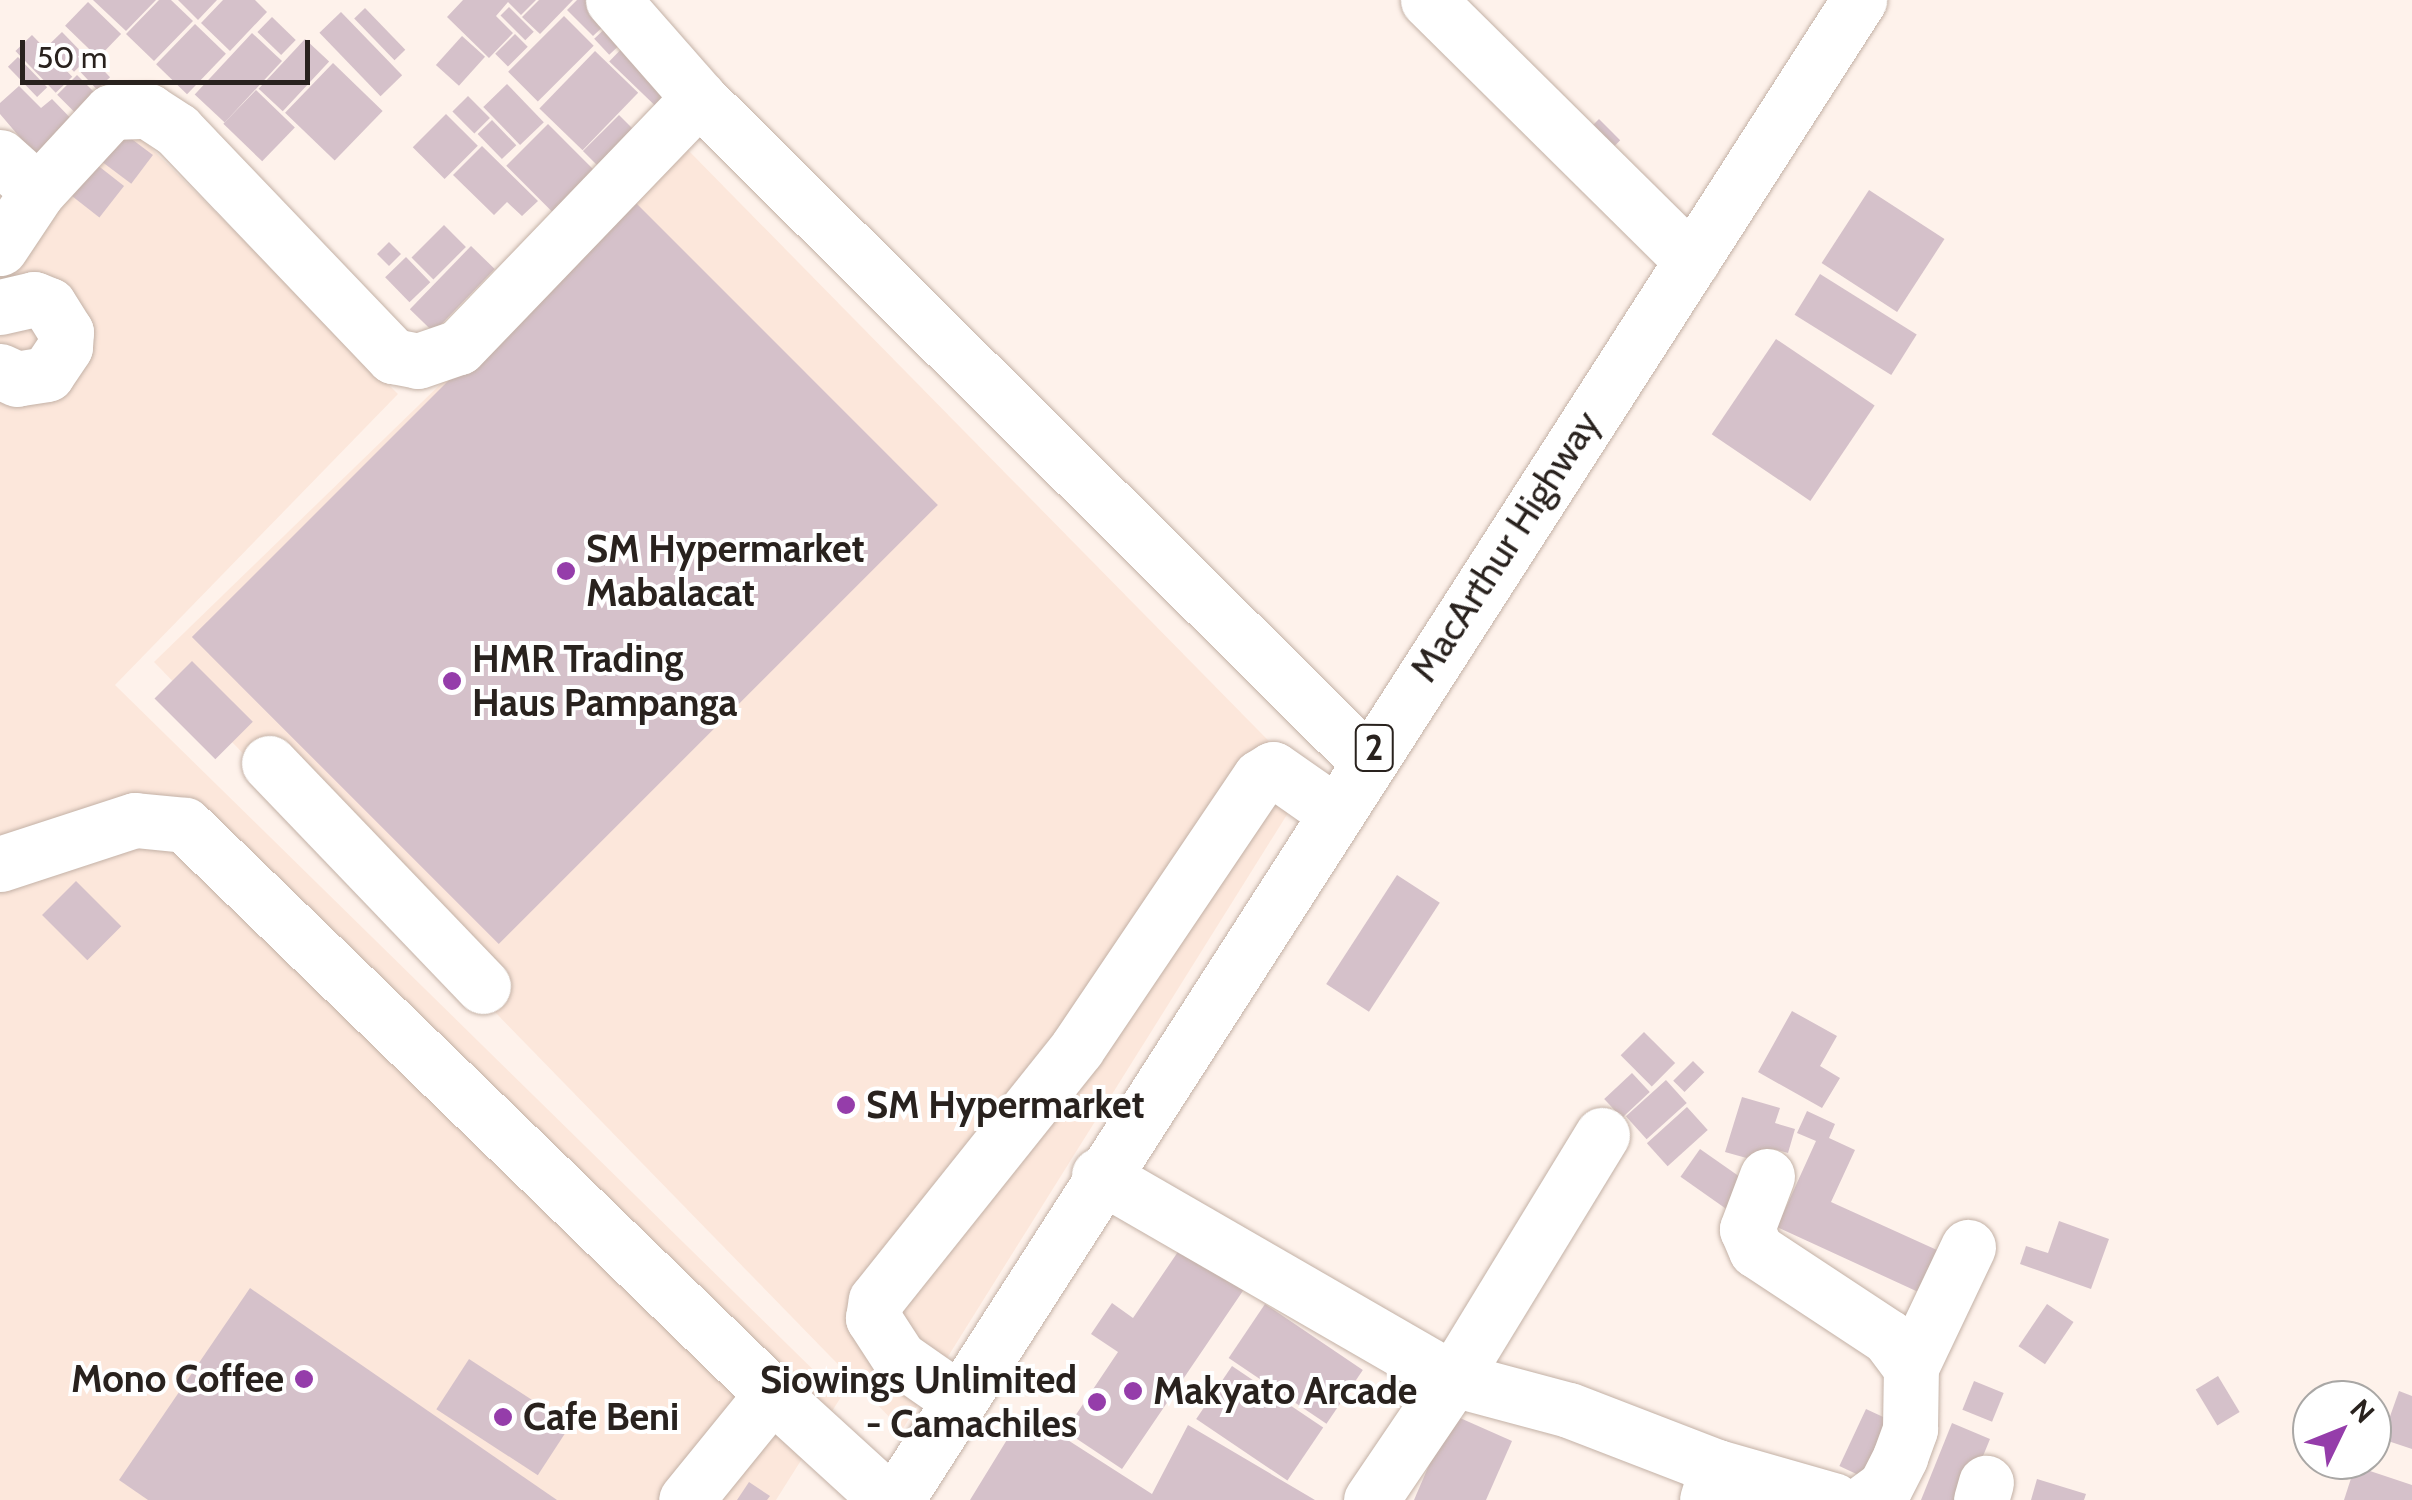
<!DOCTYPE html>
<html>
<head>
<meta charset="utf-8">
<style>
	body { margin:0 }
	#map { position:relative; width:2412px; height:1500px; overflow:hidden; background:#fef2eb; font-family:Cabin,sans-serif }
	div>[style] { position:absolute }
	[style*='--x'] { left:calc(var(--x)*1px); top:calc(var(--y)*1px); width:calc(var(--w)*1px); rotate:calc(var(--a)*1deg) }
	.built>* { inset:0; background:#fce7db }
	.building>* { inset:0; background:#d5c1ca; transform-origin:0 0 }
	.roads { filter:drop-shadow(0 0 2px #c3b1a6) drop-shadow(0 0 2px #c3b1a6) }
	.minor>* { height:55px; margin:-27.5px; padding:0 27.5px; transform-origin:27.5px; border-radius:27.5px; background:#fff }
	.highway>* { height:55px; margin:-27.5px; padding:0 27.5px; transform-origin:27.5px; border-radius:27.5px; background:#fff }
	.dots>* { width:28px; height:28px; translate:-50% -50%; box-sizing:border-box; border:5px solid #fff; border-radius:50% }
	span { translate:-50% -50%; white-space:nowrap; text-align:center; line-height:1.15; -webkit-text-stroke:8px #fff; paint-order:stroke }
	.shield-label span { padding:2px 8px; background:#fff; border:2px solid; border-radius:8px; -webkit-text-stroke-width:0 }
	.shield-label { font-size:35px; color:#29221e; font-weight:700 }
	.street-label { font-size:38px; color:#29221e }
	.poi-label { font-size:38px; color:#29221e; font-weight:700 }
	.left { translate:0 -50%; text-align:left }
	.right { translate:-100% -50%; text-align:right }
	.north { position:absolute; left:2292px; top:1380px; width:100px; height:100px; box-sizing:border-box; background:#fff; border:2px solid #a9a7a5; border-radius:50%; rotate:47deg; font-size:28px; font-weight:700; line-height:40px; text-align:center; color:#29221e }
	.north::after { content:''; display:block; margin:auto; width:35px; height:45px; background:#953daa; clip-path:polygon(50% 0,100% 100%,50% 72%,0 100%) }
	.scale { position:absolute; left:20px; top:40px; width:290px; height:45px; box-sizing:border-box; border:5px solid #29221e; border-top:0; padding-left:12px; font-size:30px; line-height:35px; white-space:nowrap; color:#29221e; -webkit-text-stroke:8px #fff; paint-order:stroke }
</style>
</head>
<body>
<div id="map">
	<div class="built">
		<i style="clip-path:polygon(123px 120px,398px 394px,115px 685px,841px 1397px,776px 1500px,0 1500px,0 278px,95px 136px)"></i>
		<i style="clip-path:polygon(685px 147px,1308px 781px,902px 1430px,154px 662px)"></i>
	</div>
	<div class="building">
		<i style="clip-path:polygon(93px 0,156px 0,126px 31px)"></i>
		<i style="clip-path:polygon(159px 0,171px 0,193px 21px,154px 61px,126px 34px)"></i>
		<i style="clip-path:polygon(178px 0,217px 0,198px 20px)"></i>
		<i style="clip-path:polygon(223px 0,255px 0,267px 12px,230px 51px,201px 23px)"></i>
		<i style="clip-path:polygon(463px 0,536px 0,521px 15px,508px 2px,496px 16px,513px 33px,489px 58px,447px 17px)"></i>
		<i style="clip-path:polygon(539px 0,573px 0,540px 34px,522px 17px)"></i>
		<i style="clip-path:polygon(577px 0,587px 0,608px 22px,593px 36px,567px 10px)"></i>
		<i style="left:88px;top:2px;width:46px;height:33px;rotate:44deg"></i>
		<i style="left:509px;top:7px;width:35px;height:12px;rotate:45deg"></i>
		<i style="left:365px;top:8px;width:58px;height:15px;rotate:46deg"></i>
		<i style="left:341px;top:12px;width:88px;height:30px;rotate:46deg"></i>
		<i style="left:564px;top:16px;width:42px;height:79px;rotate:45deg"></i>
		<i style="left:272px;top:17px;width:33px;height:21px;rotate:44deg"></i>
		<i style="left:611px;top:23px;width:22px;height:23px;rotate:47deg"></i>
		<i style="left:195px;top:24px;width:43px;height:56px;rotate:44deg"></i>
		<i style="left:62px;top:32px;width:37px;height:19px;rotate:46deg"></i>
		<i style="left:252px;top:33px;width:41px;height:84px;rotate:43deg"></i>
		<i style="left:515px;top:34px;width:18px;height:28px;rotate:45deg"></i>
		<i style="left:32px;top:35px;width:58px;height:23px;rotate:46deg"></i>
		<i style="left:462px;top:36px;width:31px;height:39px;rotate:42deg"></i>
		<i style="left:305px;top:39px;width:33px;height:68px;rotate:43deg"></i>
		<i style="left:628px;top:42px;width:69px;height:27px;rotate:44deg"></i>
		<i style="left:595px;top:51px;width:60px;height:80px;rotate:44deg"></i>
		<i style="left:18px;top:57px;width:42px;height:14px;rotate:46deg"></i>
		<i style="left:93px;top:59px;width:25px;height:18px;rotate:47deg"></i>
		<i style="left:333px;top:63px;width:69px;height:69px;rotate:44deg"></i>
		<i style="left:77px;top:75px;width:47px;height:28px;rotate:45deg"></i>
		<i style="left:507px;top:84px;width:53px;height:33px;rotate:46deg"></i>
		<i style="clip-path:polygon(19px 86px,41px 108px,52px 99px,84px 132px,46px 168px,0 114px,0 103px)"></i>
		<i style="left:256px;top:90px;width:54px;height:47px;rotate:44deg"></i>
		<i style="left:468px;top:96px;width:31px;height:22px;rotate:45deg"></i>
		<i style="left:446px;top:114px;width:45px;height:47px;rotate:45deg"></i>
		<i style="left:619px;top:115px;width:24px;height:51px;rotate:45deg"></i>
		<i style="left:1599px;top:119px;width:30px;height:13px;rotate:45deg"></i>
		<i style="left:492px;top:120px;width:35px;height:20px;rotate:46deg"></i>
		<i style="left:548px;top:124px;width:66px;height:59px;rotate:45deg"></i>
		<i style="left:113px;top:125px;width:50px;height:36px;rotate:37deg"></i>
		<i style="clip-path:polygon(482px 146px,538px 201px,522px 216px,507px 202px,494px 215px,453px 175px)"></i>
		<i style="left:87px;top:157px;width:47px;height:40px;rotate:38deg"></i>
		<i style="left:1869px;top:190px;width:90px;height:87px;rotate:33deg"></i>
		<i style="left:631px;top:198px;width:434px;height:621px;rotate:45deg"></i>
		<i style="left:444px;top:225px;width:31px;height:46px;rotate:45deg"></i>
		<i style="left:389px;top:242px;width:17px;height:17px;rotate:45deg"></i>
		<i style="left:471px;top:246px;width:33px;height:88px;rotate:44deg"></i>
		<i style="left:406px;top:257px;width:35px;height:29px;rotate:46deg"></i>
		<i style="left:1820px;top:274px;width:114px;height:48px;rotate:32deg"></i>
		<i style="left:1776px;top:339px;width:119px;height:115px;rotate:34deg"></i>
		<i style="left:192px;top:661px;width:86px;height:53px;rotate:45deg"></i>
		<i style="left:1397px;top:875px;width:51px;height:130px;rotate:33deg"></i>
		<i style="left:76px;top:881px;width:64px;height:48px;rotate:45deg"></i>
		<i style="clip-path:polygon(1792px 1011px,1837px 1036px,1820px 1066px,1840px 1078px,1822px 1108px,1758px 1072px)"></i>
		<i style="left:1644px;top:1032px;width:44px;height:33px;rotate:45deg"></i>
		<i style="left:1693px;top:1061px;width:16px;height:28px;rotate:45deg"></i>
		<i style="left:1632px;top:1073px;width:26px;height:38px;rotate:47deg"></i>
		<i style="left:1666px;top:1080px;width:31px;height:54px;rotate:48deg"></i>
		<i style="clip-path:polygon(1742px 1097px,1780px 1108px,1775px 1123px,1795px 1129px,1788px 1153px,1773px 1149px,1768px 1164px,1725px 1152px)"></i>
		<i style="left:1687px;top:1107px;width:31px;height:54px;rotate:48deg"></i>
		<i style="clip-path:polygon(1807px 1111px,1835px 1124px,1829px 1138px,1855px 1150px,1831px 1202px,1959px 1260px,1940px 1302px,1777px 1227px,1816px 1141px,1797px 1133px)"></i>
		<i style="left:1700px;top:1149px;width:62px;height:34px;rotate:35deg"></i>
		<i style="clip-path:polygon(2059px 1221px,2109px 1239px,2091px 1289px,2020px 1264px,2026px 1246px,2048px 1253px)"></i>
		<i style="clip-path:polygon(1188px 1237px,1251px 1279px,1122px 1469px,1065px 1431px,1118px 1352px,1091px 1334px,1112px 1303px,1133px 1318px)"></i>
		<i style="clip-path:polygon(250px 1288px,557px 1500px,148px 1500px,119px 1480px)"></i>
		<i style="left:1265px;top:1304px;width:118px;height:65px;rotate:34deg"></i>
		<i style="left:2047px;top:1304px;width:32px;height:51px;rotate:34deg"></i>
		<i style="left:469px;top:1359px;width:121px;height:60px;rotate:33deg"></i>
		<i style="left:1232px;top:1366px;width:110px;height:64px;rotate:34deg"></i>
		<i style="left:2218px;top:1376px;width:42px;height:26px;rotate:59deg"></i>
		<i style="left:1974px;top:1381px;width:32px;height:31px;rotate:22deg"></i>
		<i style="clip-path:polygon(2399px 1391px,2412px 1396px,2412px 1449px,2382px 1439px)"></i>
		<i style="left:1866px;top:1409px;width:41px;height:63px;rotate:25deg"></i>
		<i style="clip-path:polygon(1024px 1412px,1152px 1494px,1188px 1425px,1315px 1500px,970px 1500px)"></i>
		<i style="clip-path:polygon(1451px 1414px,1512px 1441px,1486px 1500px,1414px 1500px)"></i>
		<i style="clip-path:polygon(1952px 1423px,1990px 1439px,1965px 1500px,1921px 1500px)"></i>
		<i style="clip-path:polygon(2355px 1466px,2412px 1485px,2412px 1500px,2344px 1500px)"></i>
		<i style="clip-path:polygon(2037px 1479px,2086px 1494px,2084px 1500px,2031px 1500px)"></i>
		<i style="clip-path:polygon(749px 1482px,770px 1496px,767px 1500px,737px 1500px)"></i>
	</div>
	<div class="roads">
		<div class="minor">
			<i style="--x:613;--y:0;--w:130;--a:48.7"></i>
			<i style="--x:699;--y:98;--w:940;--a:44.78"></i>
			<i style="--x:1428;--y:0;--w:371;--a:44.7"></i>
			<i style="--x:0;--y:157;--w:51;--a:41.8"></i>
			<i style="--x:0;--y:248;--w:69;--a:-56.3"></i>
			<i style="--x:38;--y:191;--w:108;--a:-47.3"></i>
			<i style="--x:111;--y:112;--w:37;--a:-2"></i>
			<i style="--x:148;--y:111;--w:35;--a:33"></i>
			<i style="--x:177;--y:130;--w:313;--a:46.3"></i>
			<i style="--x:393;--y:356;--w:25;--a:11"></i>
			<i style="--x:418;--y:361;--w:43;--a:-18.9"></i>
			<i style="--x:459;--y:347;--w:346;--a:-46.1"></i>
			<i style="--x:0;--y:307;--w:35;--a:-13"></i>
			<i style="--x:34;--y:299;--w:16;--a:22"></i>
			<i style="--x:49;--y:305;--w:32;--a:58"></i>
			<i style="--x:66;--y:332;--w:15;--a:94"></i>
			<i style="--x:65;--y:347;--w:32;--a:124"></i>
			<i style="--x:47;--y:374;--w:30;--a:171"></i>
			<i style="--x:17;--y:379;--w:19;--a:-155"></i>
			<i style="--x:269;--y:763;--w:309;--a:46.2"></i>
			<i style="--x:0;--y:864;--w:142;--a:-18.1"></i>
			<i style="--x:135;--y:820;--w:50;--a:5.7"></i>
			<i style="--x:185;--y:825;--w:818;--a:44.11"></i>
			<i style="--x:772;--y:1394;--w:136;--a:129.1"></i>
			<i style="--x:1099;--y:1175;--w:409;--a:30"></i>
			<i style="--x:1453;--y:1379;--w:120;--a:15"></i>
			<i style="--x:1569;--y:1410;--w:159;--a:21.1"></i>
			<i style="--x:1717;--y:1467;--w:34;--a:107"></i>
			<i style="--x:1767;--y:1176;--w:57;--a:110.7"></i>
			<i style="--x:1747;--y:1229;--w:23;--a:67"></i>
			<i style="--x:1756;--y:1250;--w:158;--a:33.4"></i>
			<i style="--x:1888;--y:1337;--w:38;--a:53"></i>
			<i style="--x:772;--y:1394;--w:157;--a:42.4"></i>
			<i style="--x:958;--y:1399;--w:72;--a:-145.2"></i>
			<i style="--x:899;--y:1358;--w:48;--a:-123"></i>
			<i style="--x:873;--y:1318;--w:18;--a:-81"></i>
			<i style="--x:876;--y:1300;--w:322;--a:-51.4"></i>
			<i style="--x:1077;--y:1048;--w:327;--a:-56"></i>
			<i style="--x:1260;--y:777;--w:15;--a:-32"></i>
			<i style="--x:1273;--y:769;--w:73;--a:35"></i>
			<i style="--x:1717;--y:1467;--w:121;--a:15.9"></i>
			<i style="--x:1371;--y:1500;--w:146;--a:-55.9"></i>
			<i style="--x:1453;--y:1379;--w:286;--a:-58.6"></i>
			<i style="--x:1867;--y:1500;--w:22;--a:-36"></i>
			<i style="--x:1885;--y:1487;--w:34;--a:-63"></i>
			<i style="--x:1900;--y:1457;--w:30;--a:-70"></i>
			<i style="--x:1910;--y:1429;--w:62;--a:-89.1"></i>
			<i style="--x:1911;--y:1367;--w:133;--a:-64.6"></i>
			<i style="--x:1981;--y:1500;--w:18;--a:-74"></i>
		</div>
		<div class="highway">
			<i style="--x:896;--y:1500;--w:1783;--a:-57.3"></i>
		</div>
	</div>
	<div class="dots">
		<i style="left:566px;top:571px;background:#953daa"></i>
		<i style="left:452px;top:681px;background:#953daa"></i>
		<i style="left:846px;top:1105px;background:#953daa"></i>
		<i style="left:304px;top:1379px;background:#953daa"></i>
		<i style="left:1133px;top:1391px;background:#953daa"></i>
		<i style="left:1097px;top:1402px;background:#953daa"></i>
		<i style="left:503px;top:1417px;background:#953daa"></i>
	</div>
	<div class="shield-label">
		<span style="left:1374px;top:748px">2</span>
	</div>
	<div class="street-label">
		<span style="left:1505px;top:546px;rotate:-57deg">MacArthur Highway</span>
	</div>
	<div class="poi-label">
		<span class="left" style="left:586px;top:571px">SM Hypermarket<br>Mabalacat</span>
		<span class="left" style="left:472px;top:681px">HMR Trading<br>Haus Pampanga</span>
		<span class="left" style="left:866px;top:1105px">SM Hypermarket</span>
		<span class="right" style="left:284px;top:1379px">Mono Coffee</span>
		<span class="right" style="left:1077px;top:1402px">Siowings Unlimited<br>- Camachiles</span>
		<span class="left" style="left:1153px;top:1391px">Makyato Arcade</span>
		<span class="left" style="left:523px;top:1417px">Cafe Beni</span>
	</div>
	<div class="north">N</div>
	<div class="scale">50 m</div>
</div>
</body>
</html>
